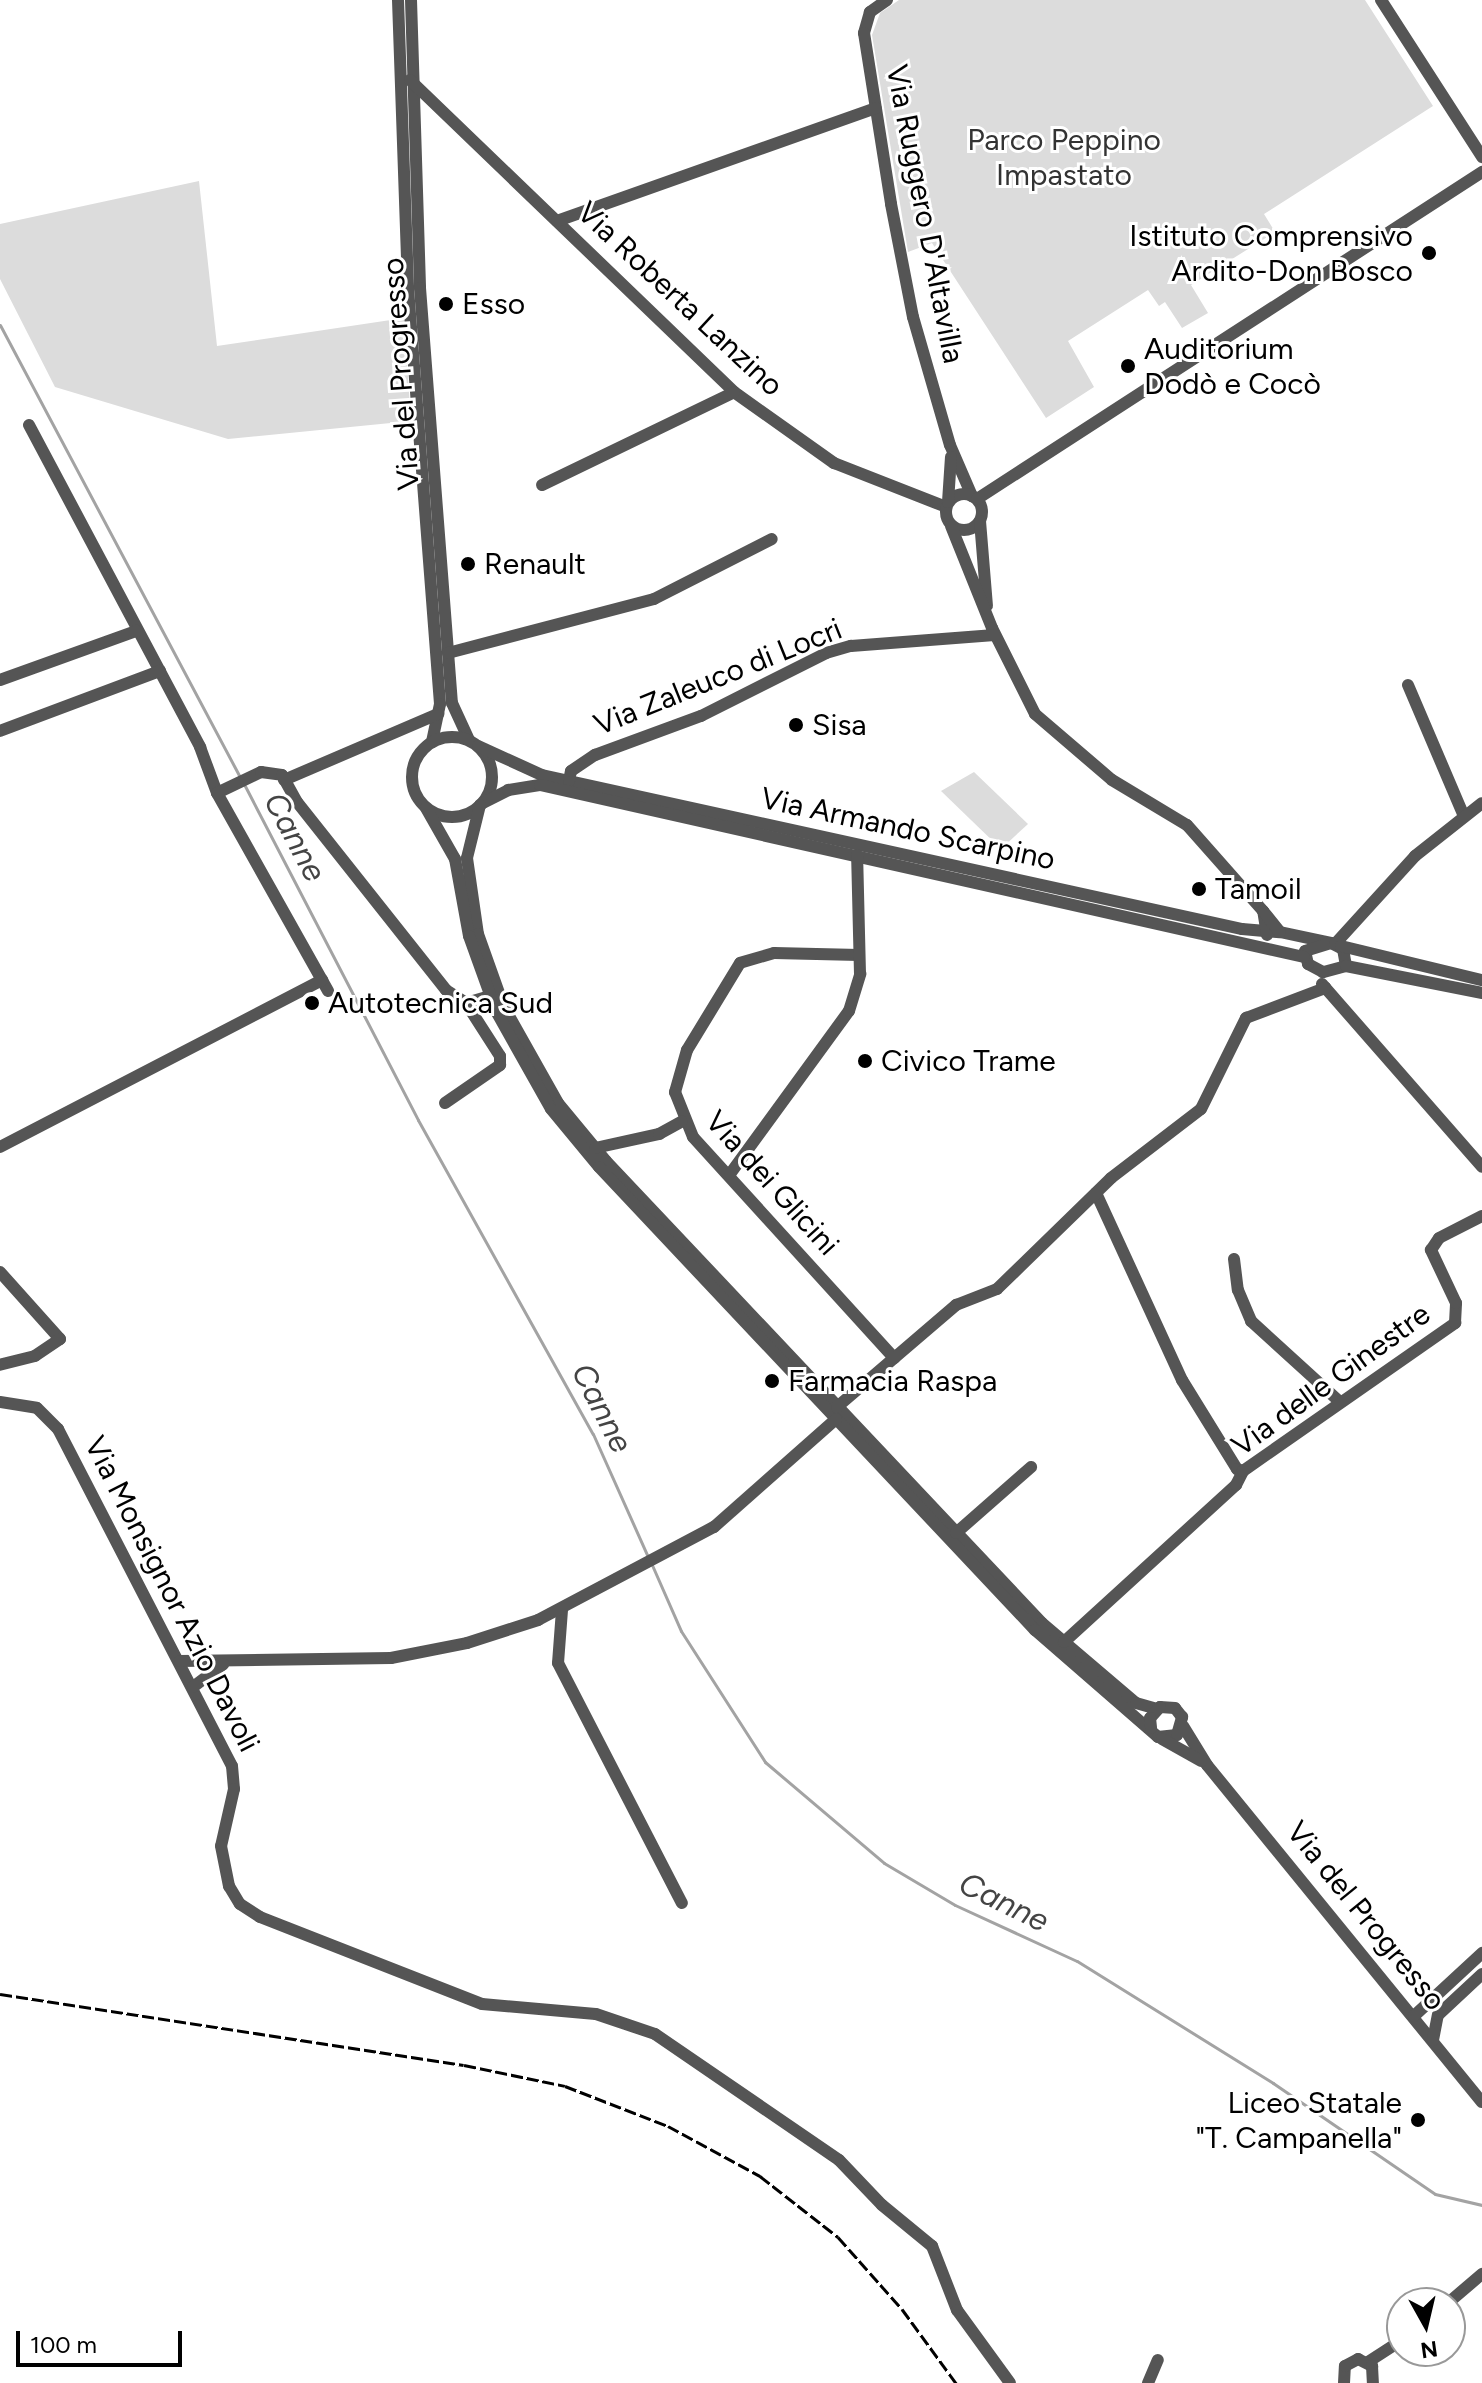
<!DOCTYPE html>
<html>
<head>
<meta charset="utf-8">
<style>
	body { margin:0 }
	#map { position:relative; width:1482px; height:2383px; overflow:hidden; background:#fff; font-family:Figtree,sans-serif }
	div>[style] { position:absolute }
	[style*='--x'] { left:calc(var(--x)*1px); top:calc(var(--y)*1px); width:calc(var(--w)*1px); rotate:calc(var(--a)*1deg) }
	.green>* { inset:0; background:#dcdcdc }
	.stream>* { height:3px; margin:-1.5px; padding:0 1.5px; transform-origin:1.5px; border-radius:1.5px; background:#a3a3a3 }
	.minor>* { height:12px; margin:-6px; padding:0 6px; transform-origin:6px; border-radius:6px; background:#555 }
	.minor>.ring { margin:-6px; padding:0; box-sizing:content-box; background:none; border:12px solid #555; border-radius:50% }
	.rail>* { height:3px; margin-top:-1.5px; transform-origin:0; background:repeating-linear-gradient(90deg,#000 0 12px,transparent 0 16px) }
	.dots>* { width:22px; height:22px; translate:-50% -50%; box-sizing:border-box; border:4px solid #fff; border-radius:50% }
	span { translate:-50% -50%; white-space:nowrap; text-align:center; line-height:1.15; -webkit-text-stroke:6px #fff; paint-order:stroke }
	.park-label { font-size:30px; color:#333 }
	.street-label { font-size:30px; color:#000 }
	.poi-label { font-size:30px; color:#000 }
	.right { translate:-100% -50%; text-align:right }
	.left { translate:0 -50%; text-align:left }
	.water-label { font-size:32px; color:#444; font-style:italic }
	.north { position:absolute; left:1386px; top:2287px; width:80px; height:80px; box-sizing:border-box; background:#fff; border:2px solid #999; border-radius:50%; rotate:172deg; font-size:22px; font-weight:700; line-height:32px; text-align:center; color:#000 }
	.north::after { content:''; display:block; margin:auto; width:28px; height:36px; background:#000; clip-path:polygon(50% 0,100% 100%,50% 72%,0 100%) }
	.scale { position:absolute; left:16px; top:2331px; width:166px; height:36px; box-sizing:border-box; border:4px solid #000; border-top:0; padding-left:10px; font-size:24px; line-height:28px; white-space:nowrap; color:#000; -webkit-text-stroke:6px #fff; paint-order:stroke }
</style>
</head>
<body>
<div id="map">
	<div class="green">
		<i style="clip-path:polygon(899px 0,1365px 0,1433px 106px,1264px 214px,1275px 232px,1191px 285px,1208px 313px,1182px 328px,1165px 302px,1159px 306px,1148px 290px,1068px 341px,1094px 387px,1046px 418px,932px 243px,908px 252px,872px 35px,880px 13px)"></i>
		<i style="clip-path:polygon(199px 181px,217px 346px,404px 318px,411px 421px,228px 439px,55px 387px,0 279px,0 224px)"></i>
		<i style="clip-path:polygon(974px 772px,1028px 824px,1001px 849px,941px 791px)"></i>
	</div>
	<div class="stream">
		<i style="--x:0;--y:325;--w:514;--a:62.04"></i>
		<i style="--x:245;--y:786;--w:376;--a:62.6"></i>
		<i style="--x:418;--y:1120;--w:359;--a:60.9"></i>
		<i style="--x:593;--y:1434;--w:137;--a:65.9"></i>
		<i style="--x:652;--y:1565;--w:72;--a:66.3"></i>
		<i style="--x:681;--y:1631;--w:156;--a:57.3"></i>
		<i style="--x:765;--y:1762;--w:156;--a:40.3"></i>
		<i style="--x:884;--y:1863;--w:82;--a:30.6"></i>
		<i style="--x:955;--y:1905;--w:134;--a:24.7"></i>
		<i style="--x:1077;--y:1961;--w:231;--a:31.9"></i>
		<i style="--x:1273;--y:2083;--w:196;--a:34.4"></i>
		<i style="--x:1435;--y:2194;--w:48;--a:13.2"></i>
	</div>
	<div class="minor">
		<i style="--x:398;--y:0;--w:288;--a:88"></i>
		<i style="--x:408;--y:288;--w:417;--a:85.6"></i>
		<i style="--x:440;--y:704;--w:39;--a:102"></i>
		<i style="--x:411;--y:0;--w:288;--a:88.2"></i>
		<i style="--x:420;--y:288;--w:416;--a:85.6"></i>
		<i style="--x:452;--y:703;--w:41;--a:65.3"></i>
		<i style="--x:887;--y:0;--w:21;--a:145"></i>
		<i style="--x:870;--y:12;--w:22;--a:106"></i>
		<i style="--x:864;--y:33;--w:173;--a:81"></i>
		<i style="--x:891;--y:204;--w:115;--a:79"></i>
		<i style="--x:913;--y:317;--w:133;--a:73.9"></i>
		<i style="--x:950;--y:445;--w:56;--a:66.7"></i>
		<i style="--x:1381;--y:0;--w:187;--a:57.2"></i>
		<i style="--x:410;--y:80;--w:450;--a:43.9"></i>
		<i style="--x:734;--y:392;--w:123;--a:35.4"></i>
		<i style="--x:834;--y:463;--w:120;--a:21.4"></i>
		<i style="--x:557;--y:221;--w:338;--a:-19.5"></i>
		<i style="--x:29;--y:425;--w:365;--a:62"></i>
		<i style="--x:200;--y:747;--w:49;--a:69.7"></i>
		<i style="--x:217;--y:793;--w:227;--a:60.7"></i>
		<i style="--x:542;--y:485;--w:213;--a:-25.8"></i>
		<i class="ring" style="left:946px;top:494px;width:24px;height:24px"></i>
		<i style="--x:977;--y:499;--w:602;--a:-32.92"></i>
		<i style="--x:948;--y:502;--w:45;--a:-86.2"></i>
		<i style="--x:980;--y:521;--w:85;--a:85.3"></i>
		<i style="--x:951;--y:526;--w:110;--a:68.1"></i>
		<i style="--x:992;--y:628;--w:96;--a:63.4"></i>
		<i style="--x:1035;--y:714;--w:101;--a:40.6"></i>
		<i style="--x:1112;--y:780;--w:87;--a:31"></i>
		<i style="--x:1187;--y:825;--w:115;--a:48.5"></i>
		<i style="--x:448;--y:653;--w:213;--a:-14.7"></i>
		<i style="--x:654;--y:599;--w:132;--a:-27"></i>
		<i style="--x:0;--y:680;--w:145;--a:-19.8"></i>
		<i style="--x:1408;--y:685;--w:142;--a:66.9"></i>
		<i style="--x:0;--y:731;--w:171;--a:-20.6"></i>
		<i class="ring" style="left:412px;top:737px;width:68px;height:68px"></i>
		<i style="--x:478;--y:746;--w:70;--a:24.4"></i>
		<i style="--x:542;--y:775;--w:717;--a:12.41"></i>
		<i style="--x:1242;--y:929;--w:38;--a:5"></i>
		<i style="--x:1280;--y:932;--w:52;--a:12.2"></i>
		<i style="--x:1331;--y:943;--w:13;--a:27"></i>
		<i style="--x:1343;--y:949;--w:17;--a:80"></i>
		<i style="--x:1346;--y:966;--w:24;--a:165"></i>
		<i style="--x:1323;--y:972;--w:17;--a:-152"></i>
		<i style="--x:1308;--y:964;--w:13;--a:-103"></i>
		<i style="--x:1305;--y:951;--w:27;--a:-17"></i>
		<i style="--x:284;--y:780;--w:168;--a:-23.2"></i>
		<i style="--x:569;--y:781;--w:10;--a:-79"></i>
		<i style="--x:571;--y:771;--w:29;--a:-34"></i>
		<i style="--x:595;--y:755;--w:113;--a:-20.2"></i>
		<i style="--x:701;--y:716;--w:140;--a:-26.7"></i>
		<i style="--x:826;--y:653;--w:26;--a:-16"></i>
		<i style="--x:851;--y:646;--w:144;--a:-4.4"></i>
		<i style="--x:217;--y:793;--w:49;--a:-25.5"></i>
		<i style="--x:261;--y:772;--w:21;--a:8"></i>
		<i style="--x:282;--y:775;--w:31;--a:61"></i>
		<i style="--x:297;--y:802;--w:240;--a:51.6"></i>
		<i style="--x:446;--y:990;--w:24;--a:33"></i>
		<i style="--x:466;--y:1003;--w:25;--a:-16"></i>
		<i style="--x:483;--y:803;--w:28;--a:-27"></i>
		<i style="--x:508;--y:790;--w:32;--a:-9"></i>
		<i style="--x:540;--y:785;--w:783;--a:12.69"></i>
		<i style="--x:480;--y:805;--w:55;--a:103.8"></i>
		<i style="--x:467;--y:858;--w:77;--a:81.8"></i>
		<i style="--x:478;--y:934;--w:77;--a:70.4"></i>
		<i style="--x:504;--y:1007;--w:110;--a:60.6"></i>
		<i style="--x:558;--y:1103;--w:75;--a:50.4"></i>
		<i style="--x:606;--y:1161;--w:635;--a:46.66"></i>
		<i style="--x:1042;--y:1623;--w:123;--a:40.4"></i>
		<i style="--x:1136;--y:1703;--w:22;--a:16"></i>
		<i style="--x:426;--y:808;--w:59;--a:60.4"></i>
		<i style="--x:455;--y:859;--w:78;--a:79.7"></i>
		<i style="--x:469;--y:936;--w:80;--a:70.2"></i>
		<i style="--x:496;--y:1011;--w:112;--a:60.7"></i>
		<i style="--x:551;--y:1109;--w:75;--a:50.4"></i>
		<i style="--x:599;--y:1167;--w:636;--a:46.72"></i>
		<i style="--x:1035;--y:1630;--w:163;--a:41"></i>
		<i style="--x:1158;--y:1737;--w:19;--a:-6"></i>
		<i style="--x:1177;--y:1735;--w:19;--a:-74"></i>
		<i style="--x:1182;--y:1717;--w:11;--a:-128"></i>
		<i style="--x:1175;--y:1708;--w:15;--a:-176"></i>
		<i style="--x:1160;--y:1707;--w:15;--a:132"></i>
		<i style="--x:1150;--y:1718;--w:10;--a:84"></i>
		<i style="--x:1267;--y:935;--w:24;--a:-99"></i>
		<i style="--x:1263;--y:911;--w:27;--a:51"></i>
		<i style="--x:1335;--y:944;--w:119;--a:-47.7"></i>
		<i style="--x:1415;--y:856;--w:85;--a:-38.3"></i>
		<i style="--x:1341;--y:946;--w:145;--a:13.6"></i>
		<i style="--x:859;--y:955;--w:85;--a:-178.7"></i>
		<i style="--x:774;--y:953;--w:35;--a:164"></i>
		<i style="--x:740;--y:963;--w:102;--a:121.3"></i>
		<i style="--x:687;--y:1050;--w:44;--a:105.9"></i>
		<i style="--x:675;--y:1092;--w:48;--a:68.2"></i>
		<i style="--x:693;--y:1137;--w:299;--a:47.7"></i>
		<i style="--x:1346;--y:966;--w:139;--a:11.2"></i>
		<i style="--x:1322;--y:984;--w:243;--a:48.8"></i>
		<i style="--x:445;--y:1103;--w:67;--a:-34.6"></i>
		<i style="--x:500;--y:1065;--w:9;--a:-90"></i>
		<i style="--x:500;--y:1056;--w:63;--a:-122.7"></i>
		<i style="--x:0;--y:1147;--w:363;--a:-27.4"></i>
		<i style="--x:595;--y:1148;--w:66;--a:-12.3"></i>
		<i style="--x:659;--y:1134;--w:26;--a:-29"></i>
		<i style="--x:730;--y:1174;--w:202;--a:-53.9"></i>
		<i style="--x:849;--y:1011;--w:39;--a:-73"></i>
		<i style="--x:860;--y:974;--w:119;--a:-91.4"></i>
		<i style="--x:1096;--y:1193;--w:206;--a:65.3"></i>
		<i style="--x:1182;--y:1380;--w:105;--a:58.3"></i>
		<i style="--x:1237;--y:1469;--w:6;--a:18"></i>
		<i style="--x:1234;--y:1259;--w:31;--a:83"></i>
		<i style="--x:1238;--y:1290;--w:34;--a:67"></i>
		<i style="--x:1251;--y:1321;--w:119;--a:42.3"></i>
		<i style="--x:0;--y:1272;--w:90;--a:48.2"></i>
		<i style="--x:60;--y:1339;--w:30;--a:146"></i>
		<i style="--x:35;--y:1356;--w:36;--a:166"></i>
		<i style="--x:0;--y:1402;--w:37;--a:9"></i>
		<i style="--x:37;--y:1408;--w:30;--a:45"></i>
		<i style="--x:58;--y:1429;--w:379;--a:62.7"></i>
		<i style="--x:232;--y:1766;--w:23;--a:85"></i>
		<i style="--x:234;--y:1789;--w:58;--a:102.8"></i>
		<i style="--x:221;--y:1846;--w:41;--a:78.7"></i>
		<i style="--x:229;--y:1886;--w:21;--a:59"></i>
		<i style="--x:240;--y:1904;--w:24;--a:33"></i>
		<i style="--x:260;--y:1917;--w:238;--a:21.4"></i>
		<i style="--x:482;--y:2004;--w:114;--a:5"></i>
		<i style="--x:596;--y:2014;--w:62;--a:18.7"></i>
		<i style="--x:655;--y:2034;--w:223;--a:34.4"></i>
		<i style="--x:839;--y:2160;--w:62;--a:46.3"></i>
		<i style="--x:882;--y:2205;--w:65;--a:39.4"></i>
		<i style="--x:932;--y:2246;--w:69;--a:68.7"></i>
		<i style="--x:957;--y:2310;--w:90;--a:54"></i>
		<i style="--x:837;--y:1407;--w:157;--a:-40.6"></i>
		<i style="--x:956;--y:1305;--w:44;--a:-21.3"></i>
		<i style="--x:997;--y:1289;--w:159;--a:-44.2"></i>
		<i style="--x:1111;--y:1178;--w:113;--a:-37.5"></i>
		<i style="--x:1201;--y:1109;--w:102;--a:-63.7"></i>
		<i style="--x:1246;--y:1018;--w:85;--a:-20.8"></i>
		<i style="--x:956;--y:1533;--w:100;--a:-41.3"></i>
		<i style="--x:562;--y:1610;--w:53;--a:94.3"></i>
		<i style="--x:558;--y:1663;--w:270;--a:62.7"></i>
		<i style="--x:1064;--y:1642;--w:233;--a:-42.4"></i>
		<i style="--x:1236;--y:1485;--w:16;--a:-63"></i>
		<i style="--x:1243;--y:1471;--w:259;--a:-34.9"></i>
		<i style="--x:1455;--y:1323;--w:20;--a:-87"></i>
		<i style="--x:1456;--y:1303;--w:59;--a:-115.3"></i>
		<i style="--x:1431;--y:1250;--w:14;--a:-56"></i>
		<i style="--x:1439;--y:1238;--w:48;--a:-27.1"></i>
		<i style="--x:180;--y:1661;--w:211;--a:-0.8"></i>
		<i style="--x:391;--y:1658;--w:77;--a:-11.2"></i>
		<i style="--x:467;--y:1643;--w:75;--a:-17.9"></i>
		<i style="--x:538;--y:1620;--w:199;--a:-27.9"></i>
		<i style="--x:714;--y:1527;--w:163;--a:-41.5"></i>
		<i style="--x:193;--y:1687;--w:38;--a:-37"></i>
		<i style="--x:1183;--y:1726;--w:46;--a:58.4"></i>
		<i style="--x:1207;--y:1765;--w:435;--a:50.8"></i>
		<i style="--x:1162;--y:1739;--w:45;--a:29.4"></i>
		<i style="--x:1414;--y:2016;--w:93;--a:-42.8"></i>
		<i style="--x:1433;--y:2040;--w:25;--a:-79"></i>
		<i style="--x:1438;--y:2015;--w:60;--a:-43"></i>
		<i style="--x:1448;--y:2303;--w:45;--a:-40.5"></i>
		<i style="--x:1368;--y:2362;--w:40;--a:-32.9"></i>
		<i style="--x:1148;--y:2383;--w:25;--a:-67"></i>
		<i style="--x:1344;--y:2383;--w:17;--a:-87"></i>
		<i style="--x:1345;--y:2366;--w:15;--a:-28"></i>
		<i style="--x:1358;--y:2359;--w:16;--a:27"></i>
		<i style="--x:1372;--y:2366;--w:17;--a:87"></i>
	</div>
	<div class="rail">
		<i style="--x:0;--y:1994;--w:469;--a:8.7"></i>
		<i style="--x:464;--y:2065;--w:103;--a:11.7"></i>
		<i style="--x:565;--y:2086;--w:110;--a:21.2"></i>
		<i style="--x:668;--y:2126;--w:105;--a:28.5"></i>
		<i style="--x:760;--y:2176;--w:99;--a:38"></i>
		<i style="--x:838;--y:2237;--w:96;--a:48.4"></i>
		<i style="--x:902;--y:2309;--w:92;--a:53.9"></i>
	</div>
	<div class="dots">
		<i style="left:1429px;top:253px;background:#000"></i>
		<i style="left:446px;top:304px;background:#000"></i>
		<i style="left:1128px;top:366px;background:#000"></i>
		<i style="left:468px;top:564px;background:#000"></i>
		<i style="left:796px;top:725px;background:#000"></i>
		<i style="left:1199px;top:889px;background:#000"></i>
		<i style="left:312px;top:1003px;background:#000"></i>
		<i style="left:865px;top:1061px;background:#000"></i>
		<i style="left:772px;top:1381px;background:#000"></i>
		<i style="left:1418px;top:2120px;background:#000"></i>
	</div>
	<div class="park-label">
		<span style="left:1064px;top:157px">Parco Peppino<br>Impastato</span>
	</div>
	<div class="street-label">
		<span style="left:925px;top:214px;rotate:79deg">Via Ruggero D'Altavilla</span>
		<span style="left:680px;top:299px;rotate:43deg">Via Roberta Lanzino</span>
		<span style="left:401px;top:374px;rotate:-94deg">Via del Progresso</span>
		<span style="left:718px;top:677px;rotate:-22deg">Via Zaleuco di Locri</span>
		<span style="left:908px;top:829px;rotate:12deg">Via Armando Scarpino</span>
		<span style="left:772px;top:1183px;rotate:48deg">Via dei Glicini</span>
		<span style="left:1331px;top:1380px;rotate:-36deg">Via delle Ginestre</span>
		<span style="left:172px;top:1594px;rotate:63deg">Via Monsignor Azio Davoli</span>
		<span style="left:1366px;top:1916px;rotate:51deg">Via del Progresso</span>
	</div>
	<div class="poi-label">
		<span class="right" style="left:1413px;top:253px">Istituto Comprensivo<br>Ardito-Don Bosco</span>
		<span class="left" style="left:462px;top:304px">Esso</span>
		<span class="left" style="left:1144px;top:366px">Auditorium<br>Dodò e Cocò</span>
		<span class="left" style="left:484px;top:564px">Renault</span>
		<span class="left" style="left:812px;top:725px">Sisa</span>
		<span class="left" style="left:1215px;top:889px">Tamoil</span>
		<span class="left" style="left:328px;top:1003px">Autotecnica Sud</span>
		<span class="left" style="left:881px;top:1061px">Civico Trame</span>
		<span class="left" style="left:788px;top:1381px">Farmacia Raspa</span>
		<span class="right" style="left:1402px;top:2120px">Liceo Statale<br>"T. Campanella"</span>
	</div>
	<div class="water-label">
		<span style="left:295px;top:837px;rotate:62deg">Canne</span>
		<span style="left:602px;top:1408px;rotate:63deg">Canne</span>
		<span style="left:1004px;top:1902px;rotate:26deg">Canne</span>
	</div>
	<div class="north">N</div>
	<div class="scale">100 m</div>
</div>
</body>
</html>
